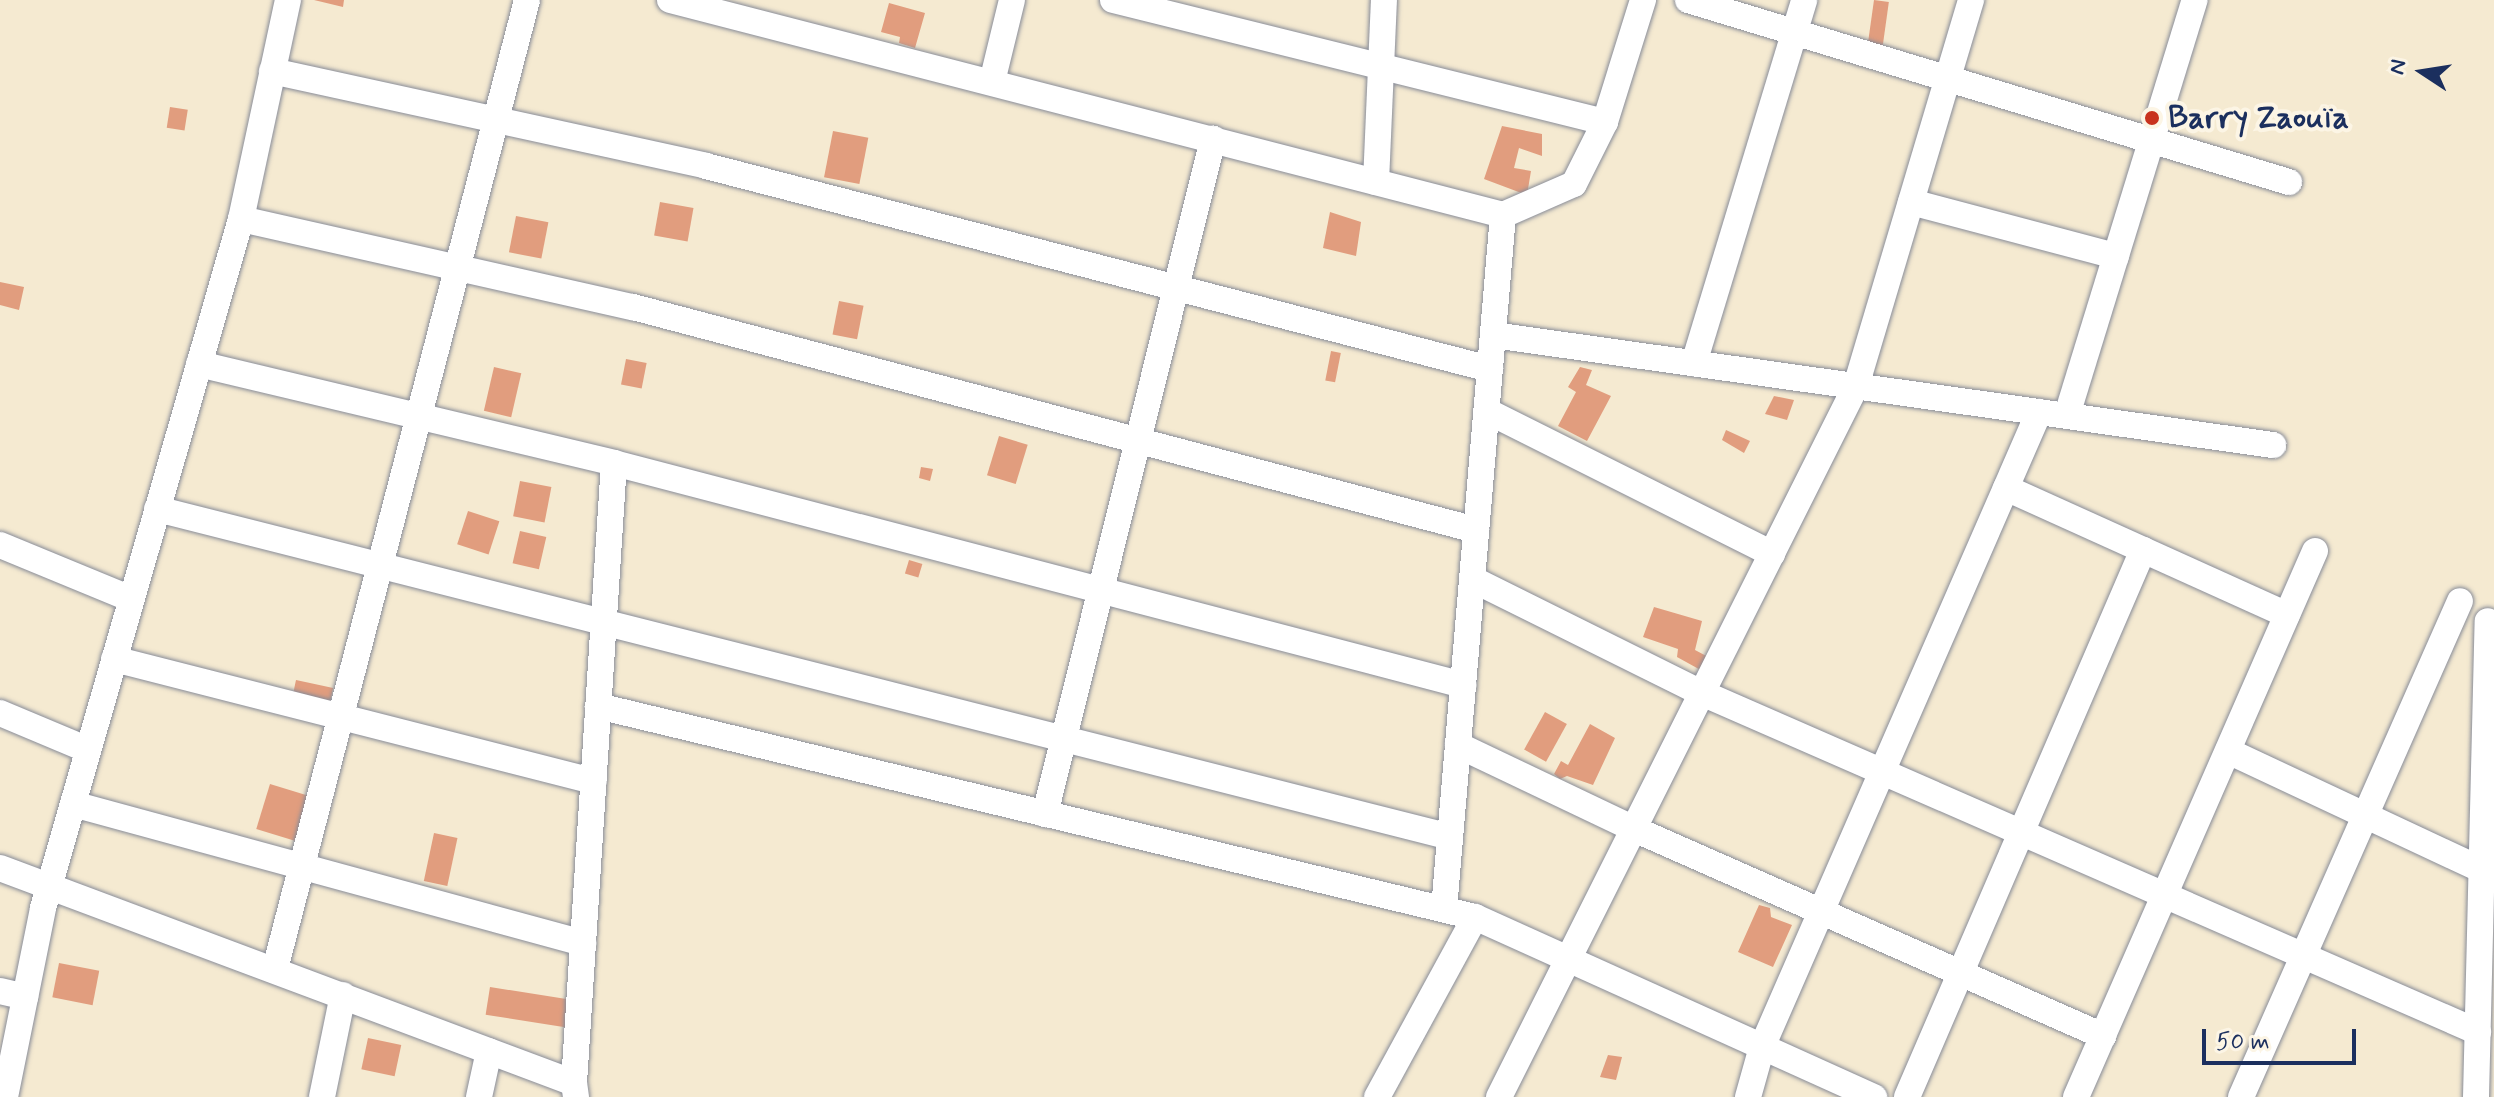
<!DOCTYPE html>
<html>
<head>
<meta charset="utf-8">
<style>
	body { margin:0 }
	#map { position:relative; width:2494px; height:1097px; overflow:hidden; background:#f5ead1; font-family:Mynerve,sans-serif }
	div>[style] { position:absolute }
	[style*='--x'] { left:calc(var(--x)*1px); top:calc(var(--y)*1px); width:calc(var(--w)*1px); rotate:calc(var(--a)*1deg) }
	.building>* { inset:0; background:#e19d7e; transform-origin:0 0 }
	.roads { filter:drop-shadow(0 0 2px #888c98) drop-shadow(0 0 2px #888c98) }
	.minor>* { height:26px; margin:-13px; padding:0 13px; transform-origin:13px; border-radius:13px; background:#fff }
	.dots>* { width:22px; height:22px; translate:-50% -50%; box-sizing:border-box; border:4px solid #fcf5e5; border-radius:50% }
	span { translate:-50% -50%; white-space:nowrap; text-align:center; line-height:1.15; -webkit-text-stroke:8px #fcf5e5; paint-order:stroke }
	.poi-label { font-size:32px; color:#1b2f5e; font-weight:700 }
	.left { translate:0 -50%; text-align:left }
	.north { position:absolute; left:2382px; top:32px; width:80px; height:80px; -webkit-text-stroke:6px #fcf5e5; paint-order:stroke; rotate:282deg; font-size:22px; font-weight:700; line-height:32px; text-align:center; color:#1b2f5e }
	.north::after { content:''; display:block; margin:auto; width:28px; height:36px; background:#1b2f5e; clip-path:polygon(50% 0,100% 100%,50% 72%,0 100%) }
	.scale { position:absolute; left:2202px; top:1029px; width:154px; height:36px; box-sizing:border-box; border:4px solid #1b2f5e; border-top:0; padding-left:10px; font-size:24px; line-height:28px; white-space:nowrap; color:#1b2f5e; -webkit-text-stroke:6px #fcf5e5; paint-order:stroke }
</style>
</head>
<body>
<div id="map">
	<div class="building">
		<i style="clip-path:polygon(314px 0,344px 0,343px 7px)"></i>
		<i style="left:1874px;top:0;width:15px;height:46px;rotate:8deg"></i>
		<i style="clip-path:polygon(889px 3px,925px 13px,915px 48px,899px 43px,900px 37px,881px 32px)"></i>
		<i style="left:170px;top:107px;width:18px;height:21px;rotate:9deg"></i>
		<i style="clip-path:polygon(1502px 126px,1542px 134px,1542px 156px,1519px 148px,1514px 168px,1531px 171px,1527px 195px,1484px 179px)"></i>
		<i style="left:833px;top:131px;width:36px;height:47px;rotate:11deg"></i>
		<i style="left:660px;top:202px;width:34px;height:34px;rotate:10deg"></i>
		<i style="clip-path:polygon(1330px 212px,1361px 222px,1356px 256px,1323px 248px)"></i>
		<i style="left:516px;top:216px;width:33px;height:37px;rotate:11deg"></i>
		<i style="clip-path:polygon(0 282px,24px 287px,19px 310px,0 305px)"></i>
		<i style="left:839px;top:301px;width:25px;height:34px;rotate:11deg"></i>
		<i style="left:1331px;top:351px;width:10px;height:30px;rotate:11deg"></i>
		<i style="left:626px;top:359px;width:21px;height:26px;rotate:11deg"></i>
		<i style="left:494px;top:367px;width:28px;height:45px;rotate:13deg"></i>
		<i style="clip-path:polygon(1580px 367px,1592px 370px,1586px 385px,1611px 396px,1587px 441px,1558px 426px,1576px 392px,1568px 387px)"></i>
		<i style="clip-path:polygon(1774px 396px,1794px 400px,1787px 420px,1765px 414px)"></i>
		<i style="clip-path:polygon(1726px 430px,1750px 441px,1744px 453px,1722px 440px)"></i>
		<i style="left:999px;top:436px;width:30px;height:41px;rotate:17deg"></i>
		<i style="clip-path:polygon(921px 467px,933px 469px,930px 481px,919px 478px)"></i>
		<i style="left:520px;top:481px;width:32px;height:36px;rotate:11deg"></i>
		<i style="left:468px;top:511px;width:33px;height:35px;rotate:18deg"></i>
		<i style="left:520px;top:531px;width:27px;height:33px;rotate:13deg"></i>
		<i style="left:909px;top:560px;width:14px;height:14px;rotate:17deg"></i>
		<i style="clip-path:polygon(1654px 607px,1702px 621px,1695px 650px,1712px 659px,1706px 673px,1677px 657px,1678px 649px,1643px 637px)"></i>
		<i style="left:296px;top:680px;width:38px;height:16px;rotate:12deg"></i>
		<i style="left:1545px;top:712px;width:25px;height:43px;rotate:29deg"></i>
		<i style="clip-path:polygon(1590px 724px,1615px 738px,1593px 785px,1567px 776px,1560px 779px,1554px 774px,1561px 761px,1568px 765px)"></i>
		<i style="left:270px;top:784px;width:41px;height:47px;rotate:17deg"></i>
		<i style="left:434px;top:833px;width:24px;height:49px;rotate:12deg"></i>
		<i style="clip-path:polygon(1759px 905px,1770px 908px,1771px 917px,1792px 925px,1773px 967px,1738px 952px)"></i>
		<i style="left:59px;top:963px;width:41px;height:35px;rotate:11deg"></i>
		<i style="left:490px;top:987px;width:82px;height:28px;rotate:9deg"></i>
		<i style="left:368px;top:1038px;width:34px;height:32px;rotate:12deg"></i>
		<i style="clip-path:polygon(1608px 1055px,1622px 1057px,1616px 1080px,1600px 1077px)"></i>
	</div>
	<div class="roads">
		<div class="minor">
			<i style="--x:670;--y:0;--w:860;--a:14.47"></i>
			<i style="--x:1503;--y:215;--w:77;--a:-23.6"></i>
			<i style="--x:1574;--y:184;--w:69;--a:-63.4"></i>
			<i style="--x:1605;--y:122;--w:128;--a:-72.7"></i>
			<i style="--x:1113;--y:0;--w:507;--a:13.93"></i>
			<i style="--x:1688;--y:0;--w:628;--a:16.85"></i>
			<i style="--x:272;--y:71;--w:444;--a:12.3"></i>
			<i style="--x:706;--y:166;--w:810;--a:14.52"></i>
			<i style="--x:992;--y:82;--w:84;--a:-76.3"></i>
			<i style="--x:1376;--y:182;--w:182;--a:-87.5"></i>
			<i style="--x:1911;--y:202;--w:212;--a:14.8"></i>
			<i style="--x:241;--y:219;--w:402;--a:12.7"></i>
			<i style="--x:633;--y:307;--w:872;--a:14.82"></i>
			<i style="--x:1493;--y:335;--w:788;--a:8.03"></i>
			<i style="--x:1694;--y:363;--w:379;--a:-73.1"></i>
			<i style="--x:199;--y:364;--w:427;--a:13.4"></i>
			<i style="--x:614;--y:463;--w:878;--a:14.65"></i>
			<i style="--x:1487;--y:411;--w:319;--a:26.6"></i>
			<i style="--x:2067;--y:415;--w:434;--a:-72.9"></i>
			<i style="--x:2006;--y:488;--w:308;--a:24.3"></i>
			<i style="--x:157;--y:509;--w:1334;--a:14.23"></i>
			<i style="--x:0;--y:545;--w:142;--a:22.4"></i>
			<i style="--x:1472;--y:579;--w:257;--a:26.4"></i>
			<i style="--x:1702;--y:693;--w:847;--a:23.6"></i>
			<i style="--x:114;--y:659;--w:495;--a:14.3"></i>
			<i style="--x:598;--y:706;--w:902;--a:13.53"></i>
			<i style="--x:1475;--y:917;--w:438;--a:24.3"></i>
			<i style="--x:0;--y:713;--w:95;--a:22.8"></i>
			<i style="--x:1458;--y:745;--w:195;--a:25.5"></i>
			<i style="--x:1634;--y:829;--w:513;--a:23.81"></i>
			<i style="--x:2228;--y:751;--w:280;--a:25.1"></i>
			<i style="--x:73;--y:804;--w:529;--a:15.25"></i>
			<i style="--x:1045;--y:814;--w:696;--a:-76.02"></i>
			<i style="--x:0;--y:868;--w:613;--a:20.53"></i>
			<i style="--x:1444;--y:909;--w:697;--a:-85.14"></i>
			<i style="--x:275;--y:969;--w:1001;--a:-75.42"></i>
			<i style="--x:0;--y:991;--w:26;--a:13"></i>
			<i style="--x:5;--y:1097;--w:193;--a:-78.6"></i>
			<i style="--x:43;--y:908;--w:717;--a:-73.97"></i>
			<i style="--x:241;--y:219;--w:224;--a:-77.9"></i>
			<i style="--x:322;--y:1097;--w:104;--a:-78.4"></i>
			<i style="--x:479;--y:1097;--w:47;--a:-77.7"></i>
			<i style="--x:576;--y:1097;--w:14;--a:-98"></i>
			<i style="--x:574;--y:1083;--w:621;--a:-86.31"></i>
			<i style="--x:1377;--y:1097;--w:205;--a:-61.4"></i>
			<i style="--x:1499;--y:1097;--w:796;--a:-63.34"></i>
			<i style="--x:1856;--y:386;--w:403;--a:-73.4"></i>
			<i style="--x:1748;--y:1097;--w:52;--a:-74.4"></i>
			<i style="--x:1762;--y:1047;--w:693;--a:-66.43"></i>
			<i style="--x:1907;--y:1097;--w:596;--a:-66.66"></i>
			<i style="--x:2076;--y:1097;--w:596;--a:-66.36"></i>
			<i style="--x:2241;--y:1097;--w:542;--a:-66.18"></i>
			<i style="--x:2476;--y:1097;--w:476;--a:-88.6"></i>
		</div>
	</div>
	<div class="dots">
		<i style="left:2152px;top:118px;background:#c8321e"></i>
	</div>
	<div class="poi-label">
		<span class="left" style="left:2168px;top:118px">Barry Zaouïa</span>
	</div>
	<div class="north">N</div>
	<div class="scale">50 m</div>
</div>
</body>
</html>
